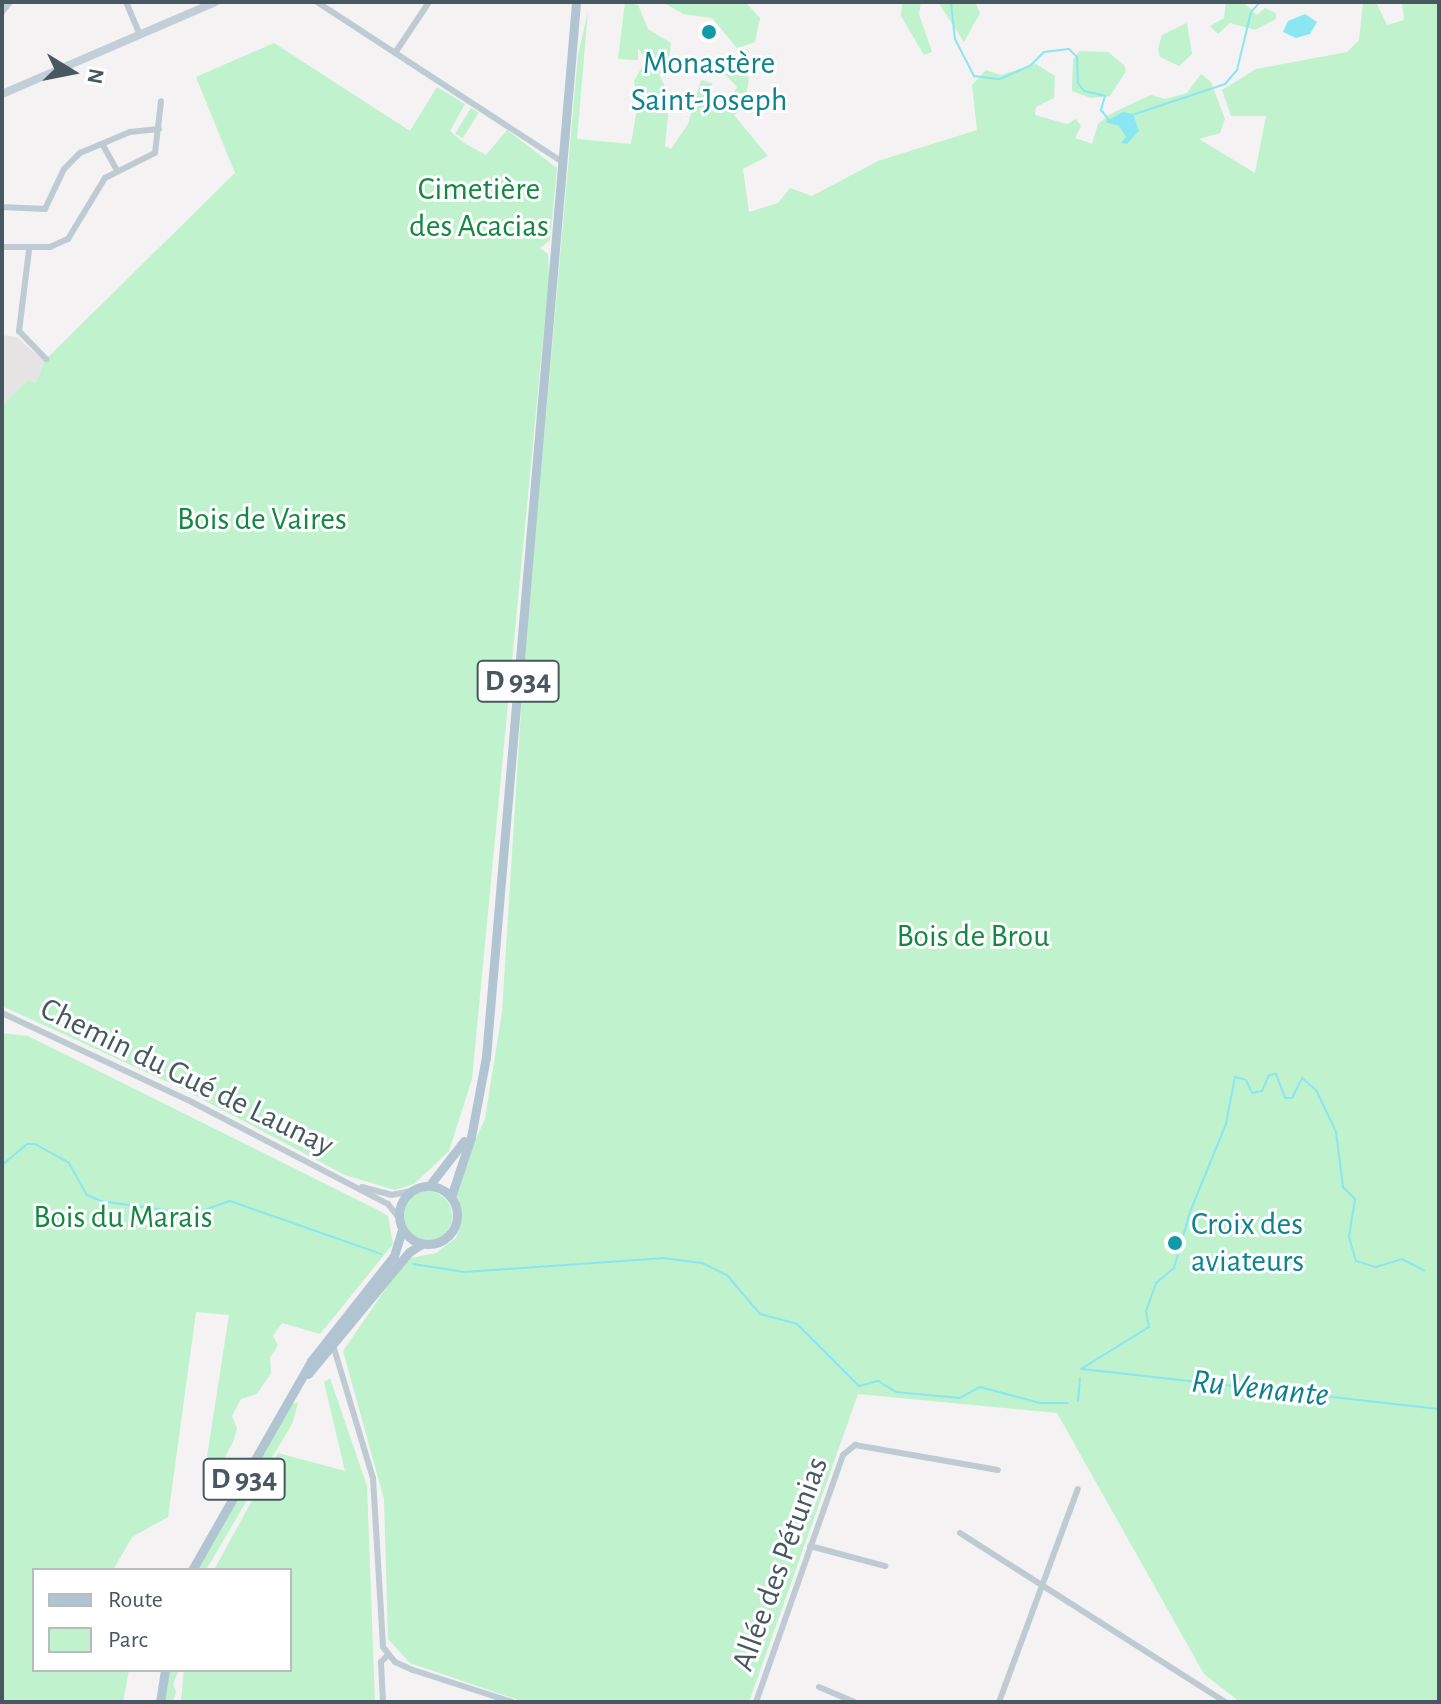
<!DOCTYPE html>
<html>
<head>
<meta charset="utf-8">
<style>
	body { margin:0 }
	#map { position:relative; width:1441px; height:1704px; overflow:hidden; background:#f4f2f2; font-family:"Alegreya Sans",sans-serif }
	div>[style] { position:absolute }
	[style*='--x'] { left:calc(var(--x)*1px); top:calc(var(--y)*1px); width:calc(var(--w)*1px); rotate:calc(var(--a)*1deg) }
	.education>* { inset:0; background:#e5e3e4 }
	.green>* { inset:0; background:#bff2cd; transform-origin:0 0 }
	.round { border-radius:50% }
	.water>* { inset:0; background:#8ae7f1 }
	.stream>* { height:2px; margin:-1px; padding:0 1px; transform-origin:1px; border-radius:1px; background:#8ae7f1 }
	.street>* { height:6px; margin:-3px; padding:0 3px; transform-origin:3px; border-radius:3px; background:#bfcbd2 }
	.secondary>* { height:8px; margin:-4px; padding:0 4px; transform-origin:4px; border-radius:4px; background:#c2cfd9 }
	.primary>* { height:9px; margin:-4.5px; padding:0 4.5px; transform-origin:4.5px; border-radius:4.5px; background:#b0c5d1 }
	.primary>.ring { margin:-4.5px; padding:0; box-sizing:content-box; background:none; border:9px solid #b0c5d1; border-radius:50% }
	.dots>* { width:22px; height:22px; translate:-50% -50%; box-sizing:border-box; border:4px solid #fff; border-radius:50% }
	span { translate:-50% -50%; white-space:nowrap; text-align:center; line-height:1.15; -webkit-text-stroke:6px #fff; paint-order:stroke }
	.shield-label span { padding:2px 6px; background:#fff; border:2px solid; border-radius:6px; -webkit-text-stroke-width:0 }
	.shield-label { font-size:30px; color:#485861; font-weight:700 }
	.culture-label { font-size:32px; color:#0d838f }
	.left { translate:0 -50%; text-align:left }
	.park-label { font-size:32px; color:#128841 }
	.street-label { font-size:32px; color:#485861 }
	.water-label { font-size:34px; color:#08808e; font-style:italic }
	.frame { position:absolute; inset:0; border:4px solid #485861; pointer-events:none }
	.legend { position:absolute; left:32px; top:1568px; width:260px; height:104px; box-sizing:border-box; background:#fff; border:2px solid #b6bcc0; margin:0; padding:10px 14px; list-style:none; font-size:24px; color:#485861 }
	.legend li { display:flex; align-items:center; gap:16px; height:40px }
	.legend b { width:40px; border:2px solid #b6bcc0 }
	.north { position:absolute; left:32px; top:32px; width:80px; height:80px; -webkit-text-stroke:6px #fff; paint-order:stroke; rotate:100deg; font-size:22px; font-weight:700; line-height:32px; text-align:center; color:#485861 }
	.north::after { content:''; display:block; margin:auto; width:28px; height:36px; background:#485861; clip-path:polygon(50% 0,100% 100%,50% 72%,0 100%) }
</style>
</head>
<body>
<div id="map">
	<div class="education">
		<i style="clip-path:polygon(2px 335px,17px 337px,45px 362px,36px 383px,28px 380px,2px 405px)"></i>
	</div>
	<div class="green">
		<i style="clip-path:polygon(625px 2px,638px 5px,648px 29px,671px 43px,668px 67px,659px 75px,670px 96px,665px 146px,671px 149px,688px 124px,701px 80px,712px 83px,713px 104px,726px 106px,737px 87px,721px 70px,749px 77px,745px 107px,734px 115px,768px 156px,743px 169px,749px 212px,778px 203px,790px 188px,812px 196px,878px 161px,977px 130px,972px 85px,986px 70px,1001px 75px,1036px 64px,1055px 76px,1054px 98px,1036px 107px,1035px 115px,1067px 124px,1076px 119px,1081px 126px,1075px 138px,1092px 144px,1098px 124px,1110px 114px,1151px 95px,1165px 99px,1187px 93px,1201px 74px,1211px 82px,1225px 119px,1220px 133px,1199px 139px,1255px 173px,1266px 116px,1231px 116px,1222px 90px,1256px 69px,1347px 52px,1359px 40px,1363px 2px,1376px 2px,1387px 25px,1404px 20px,1402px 2px,1439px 2px,1439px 1702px,1240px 1702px,1204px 1674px,1057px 1413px,858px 1394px,749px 1702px,524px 1702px,410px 1663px,388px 1639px,384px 1499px,343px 1351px,406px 1259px,436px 1253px,456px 1238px,461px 1223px,455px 1185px,485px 1119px,502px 1012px,524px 664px,578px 55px,588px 11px,577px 139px,631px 144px,638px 103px,634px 81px,646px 60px,638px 48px,638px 60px,618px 59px)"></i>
		<i style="clip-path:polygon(663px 2px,745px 2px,760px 18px,755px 42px,737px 48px,712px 18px,683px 14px)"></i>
		<i style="clip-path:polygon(902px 2px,921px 2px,919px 14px,932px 52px,924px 55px,901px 16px)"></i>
		<i style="clip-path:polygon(938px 2px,975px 2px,980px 13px,964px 42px)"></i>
		<i style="clip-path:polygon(1226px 2px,1243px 2px,1257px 15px,1265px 8px,1276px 13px,1276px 19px,1255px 30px,1230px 23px,1218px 34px,1210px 26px,1224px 18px)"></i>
		<i style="clip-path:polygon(1187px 23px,1192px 54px,1179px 66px,1160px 57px,1158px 49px,1162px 35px)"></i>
		<i style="clip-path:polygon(274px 43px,410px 131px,437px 87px,465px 104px,450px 131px,464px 143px,486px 155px,507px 130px,557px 168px,550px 240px,540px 248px,548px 254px,549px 276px,472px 1079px,449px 1151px,414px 1184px,395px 1190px,345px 1175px,183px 1089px,2px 1006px,2px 405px,28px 380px,36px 383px,46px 359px,235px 173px,196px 77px)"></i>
		<i style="clip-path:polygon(1079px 51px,1108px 52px,1124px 65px,1126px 71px,1110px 96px,1091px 98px,1072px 91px,1073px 60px)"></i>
		<i style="left:471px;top:108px;width:9px;height:30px;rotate:32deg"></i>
		<i style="clip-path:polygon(2px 1033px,28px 1036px,376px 1209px,388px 1216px,393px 1244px,320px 1334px,282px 1323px,273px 1336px,278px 1345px,270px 1358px,271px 1373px,257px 1394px,241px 1399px,232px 1416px,237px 1428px,233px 1442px,211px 1484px,204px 1476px,229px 1315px,196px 1312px,168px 1517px,132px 1537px,113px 1570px,34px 1570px,34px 1670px,129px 1670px,123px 1702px,2px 1702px)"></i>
		<i class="round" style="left:402px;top:1191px;width:50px;height:50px"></i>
		<i style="clip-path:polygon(330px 1378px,367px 1486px,375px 1702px,181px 1702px,184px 1670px,290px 1670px,290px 1570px,214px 1570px,278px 1453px,345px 1471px,324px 1382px)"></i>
		<i style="clip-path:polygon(298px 1402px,293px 1422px,206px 1570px,196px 1570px,291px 1405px)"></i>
		<i style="clip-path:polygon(169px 1670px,179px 1670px,173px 1684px,176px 1692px,173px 1702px,164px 1702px)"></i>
	</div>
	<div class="water">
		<i style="clip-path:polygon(1305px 14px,1317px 22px,1310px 34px,1296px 38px,1283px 32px,1288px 21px)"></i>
		<i style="clip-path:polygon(1123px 112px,1133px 114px,1139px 131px,1127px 144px,1121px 143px,1126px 137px,1119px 126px,1105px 122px)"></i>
	</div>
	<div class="stream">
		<i style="--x:951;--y:2;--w:37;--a:84"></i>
		<i style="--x:955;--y:39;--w:42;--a:62.8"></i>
		<i style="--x:974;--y:76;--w:26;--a:7"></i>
		<i style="--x:1000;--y:79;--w:34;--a:-24"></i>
		<i style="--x:1031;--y:65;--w:18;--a:-45"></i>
		<i style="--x:1044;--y:52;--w:25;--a:-7"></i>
		<i style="--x:1069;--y:49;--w:11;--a:45"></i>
		<i style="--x:1077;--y:57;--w:26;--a:88"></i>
		<i style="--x:1078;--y:83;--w:10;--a:53"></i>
		<i style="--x:1084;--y:91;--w:22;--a:13"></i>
		<i style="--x:1105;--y:96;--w:15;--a:106"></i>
		<i style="--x:1101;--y:110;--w:13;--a:51"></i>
		<i style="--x:1135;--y:114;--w:95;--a:-18.4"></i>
		<i style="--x:1225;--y:84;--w:18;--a:-49"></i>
		<i style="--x:1237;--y:70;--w:60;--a:-76.4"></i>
		<i style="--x:1251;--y:12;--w:13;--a:-48"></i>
		<i style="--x:2;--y:1165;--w:33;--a:-40"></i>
		<i style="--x:27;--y:1144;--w:8;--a:0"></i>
		<i style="--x:35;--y:1144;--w:39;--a:29"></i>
		<i style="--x:69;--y:1163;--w:37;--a:61"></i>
		<i style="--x:87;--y:1195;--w:15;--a:23"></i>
		<i style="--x:101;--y:1201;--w:92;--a:8.1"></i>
		<i style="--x:192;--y:1214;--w:40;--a:-18.9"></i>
		<i style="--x:230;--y:1201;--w:160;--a:19.3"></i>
		<i style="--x:413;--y:1264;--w:52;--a:8.9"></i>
		<i style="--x:464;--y:1272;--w:198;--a:-4"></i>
		<i style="--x:662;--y:1258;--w:40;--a:7.1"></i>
		<i style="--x:702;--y:1263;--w:28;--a:26"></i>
		<i style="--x:727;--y:1275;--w:51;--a:49.8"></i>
		<i style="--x:760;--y:1314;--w:38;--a:15"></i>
		<i style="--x:797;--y:1324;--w:88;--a:45"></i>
		<i style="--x:859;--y:1386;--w:20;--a:-15"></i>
		<i style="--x:878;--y:1381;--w:21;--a:31"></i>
		<i style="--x:896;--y:1392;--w:64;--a:5.4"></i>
		<i style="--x:960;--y:1398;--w:23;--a:-29"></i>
		<i style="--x:980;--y:1387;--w:62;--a:14.9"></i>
		<i style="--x:1040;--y:1403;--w:28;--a:0"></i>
		<i style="--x:1081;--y:1369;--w:80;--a:-31.7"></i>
		<i style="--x:1149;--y:1327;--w:16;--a:-101"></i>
		<i style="--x:1146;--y:1311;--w:30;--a:-70"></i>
		<i style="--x:1156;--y:1283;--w:23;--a:-40"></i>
		<i style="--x:1174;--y:1268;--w:58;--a:-74.1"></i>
		<i style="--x:1190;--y:1212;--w:95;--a:-67.8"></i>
		<i style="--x:1226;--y:1124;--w:48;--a:-79.2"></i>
		<i style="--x:1235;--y:1077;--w:11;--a:15"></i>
		<i style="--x:1246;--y:1080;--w:14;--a:65"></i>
		<i style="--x:1252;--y:1093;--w:10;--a:-11"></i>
		<i style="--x:1262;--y:1091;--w:17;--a:-66"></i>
		<i style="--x:1269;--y:1075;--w:7;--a:-8"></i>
		<i style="--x:1276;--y:1074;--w:26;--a:69"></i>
		<i style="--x:1285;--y:1098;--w:7;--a:0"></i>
		<i style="--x:1292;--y:1098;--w:22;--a:-63"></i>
		<i style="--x:1302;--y:1078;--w:18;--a:41"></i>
		<i style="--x:1316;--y:1090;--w:47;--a:64.5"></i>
		<i style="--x:1336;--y:1132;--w:55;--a:82.7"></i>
		<i style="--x:1343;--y:1187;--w:17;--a:45"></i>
		<i style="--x:1355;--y:1199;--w:38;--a:99"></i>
		<i style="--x:1349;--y:1237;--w:25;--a:74"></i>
		<i style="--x:1356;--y:1261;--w:21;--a:17"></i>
		<i style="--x:1376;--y:1267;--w:27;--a:-17"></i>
		<i style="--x:1402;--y:1259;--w:25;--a:27"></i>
		<i style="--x:1082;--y:1369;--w:359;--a:6.4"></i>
		<i style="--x:1078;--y:1401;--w:23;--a:-85"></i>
	</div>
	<div class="street">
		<i style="--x:126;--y:2;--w:36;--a:67"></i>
		<i style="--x:317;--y:2;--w:293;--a:33.1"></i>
		<i style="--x:2;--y:12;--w:13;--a:-51"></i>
		<i style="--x:395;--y:53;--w:61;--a:-56.3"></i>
		<i style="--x:104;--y:147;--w:25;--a:61"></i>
		<i style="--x:2;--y:207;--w:43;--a:2.7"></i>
		<i style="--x:45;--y:209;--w:44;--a:-64.6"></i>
		<i style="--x:64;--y:169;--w:23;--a:-45"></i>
		<i style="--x:80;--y:153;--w:54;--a:-22.8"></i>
		<i style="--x:130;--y:132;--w:29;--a:-6"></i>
		<i style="--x:2;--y:247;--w:48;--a:0"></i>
		<i style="--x:50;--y:247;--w:20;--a:-24"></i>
		<i style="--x:68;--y:239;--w:71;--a:-58.8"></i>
		<i style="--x:105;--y:178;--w:56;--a:-26.6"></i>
		<i style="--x:155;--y:153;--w:52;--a:-83.4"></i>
		<i style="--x:29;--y:250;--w:82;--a:97"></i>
		<i style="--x:19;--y:331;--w:39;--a:46"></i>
		<i style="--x:2;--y:1013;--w:205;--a:25.1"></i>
		<i style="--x:188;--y:1100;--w:225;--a:27.5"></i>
		<i style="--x:388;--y:1204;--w:18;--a:52"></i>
		<i style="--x:362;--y:1187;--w:30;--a:15"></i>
		<i style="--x:391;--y:1195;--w:20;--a:-11"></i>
		<i style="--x:333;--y:1345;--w:139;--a:73.3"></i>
		<i style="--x:373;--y:1478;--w:169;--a:86.6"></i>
		<i style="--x:383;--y:1647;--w:19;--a:51"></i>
		<i style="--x:395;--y:1662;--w:20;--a:24"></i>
		<i style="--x:413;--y:1670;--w:104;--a:17.9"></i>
		<i style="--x:960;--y:1533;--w:314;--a:32.5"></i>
		<i style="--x:810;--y:1546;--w:78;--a:14.9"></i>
		<i style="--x:819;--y:1687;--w:38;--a:23"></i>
		<i style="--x:383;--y:1702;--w:40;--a:-92.9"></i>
		<i style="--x:381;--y:1662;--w:10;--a:-45"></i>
		<i style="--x:756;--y:1702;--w:262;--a:-70.6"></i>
		<i style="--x:843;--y:1455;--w:16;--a:-40"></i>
		<i style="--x:855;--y:1445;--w:145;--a:9.9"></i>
		<i style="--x:999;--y:1702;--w:227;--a:-69.7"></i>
	</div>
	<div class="secondary">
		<i style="--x:2;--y:94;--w:233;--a:-23.3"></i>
	</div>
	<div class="primary">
		<i class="ring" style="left:399px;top:1186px;width:49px;height:49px"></i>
		<i style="--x:429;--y:1186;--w:57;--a:-52.1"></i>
		<i style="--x:451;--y:1197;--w:63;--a:-71.6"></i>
		<i style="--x:471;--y:1137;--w:81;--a:-79.4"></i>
		<i style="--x:486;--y:1057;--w:1059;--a:-85.12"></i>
		<i style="--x:308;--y:1374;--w:158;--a:-50.4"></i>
		<i style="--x:409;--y:1252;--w:15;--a:-32"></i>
		<i style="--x:192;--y:1570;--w:241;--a:-60.3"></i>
		<i style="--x:311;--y:1361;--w:134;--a:-51.7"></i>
		<i style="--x:394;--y:1256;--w:27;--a:-73"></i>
		<i style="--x:160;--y:1702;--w:32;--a:-81"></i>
	</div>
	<div class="dots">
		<i style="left:709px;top:32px;background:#0f9aa8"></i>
		<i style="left:1175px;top:1243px;background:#0f9aa8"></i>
	</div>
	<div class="shield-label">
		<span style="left:518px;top:681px">D 934</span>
		<span style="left:244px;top:1479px">D 934</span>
	</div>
	<div class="culture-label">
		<span style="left:709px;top:82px">Monastère<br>Saint-Joseph</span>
		<span class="left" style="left:1191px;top:1243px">Croix des<br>aviateurs</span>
	</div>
	<div class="park-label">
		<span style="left:479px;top:208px">Cimetière<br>des Acacias</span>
		<span style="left:262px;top:519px">Bois de Vaires</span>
		<span style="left:973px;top:936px">Bois de Brou</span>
		<span style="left:123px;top:1217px">Bois du Marais</span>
	</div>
	<div class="street-label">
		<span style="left:187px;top:1077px;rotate:26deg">Chemin du Gué de Launay</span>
		<span style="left:780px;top:1564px;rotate:-70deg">Allée des Pétunias</span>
	</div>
	<div class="water-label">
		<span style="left:1260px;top:1389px;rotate:6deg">Ru Venante</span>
	</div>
	<div class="frame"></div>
	<ul class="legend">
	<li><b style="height:10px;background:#b0c5d1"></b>Route</li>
	<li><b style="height:22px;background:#bff2cd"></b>Parc</li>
	</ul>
	<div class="north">N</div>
</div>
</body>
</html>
